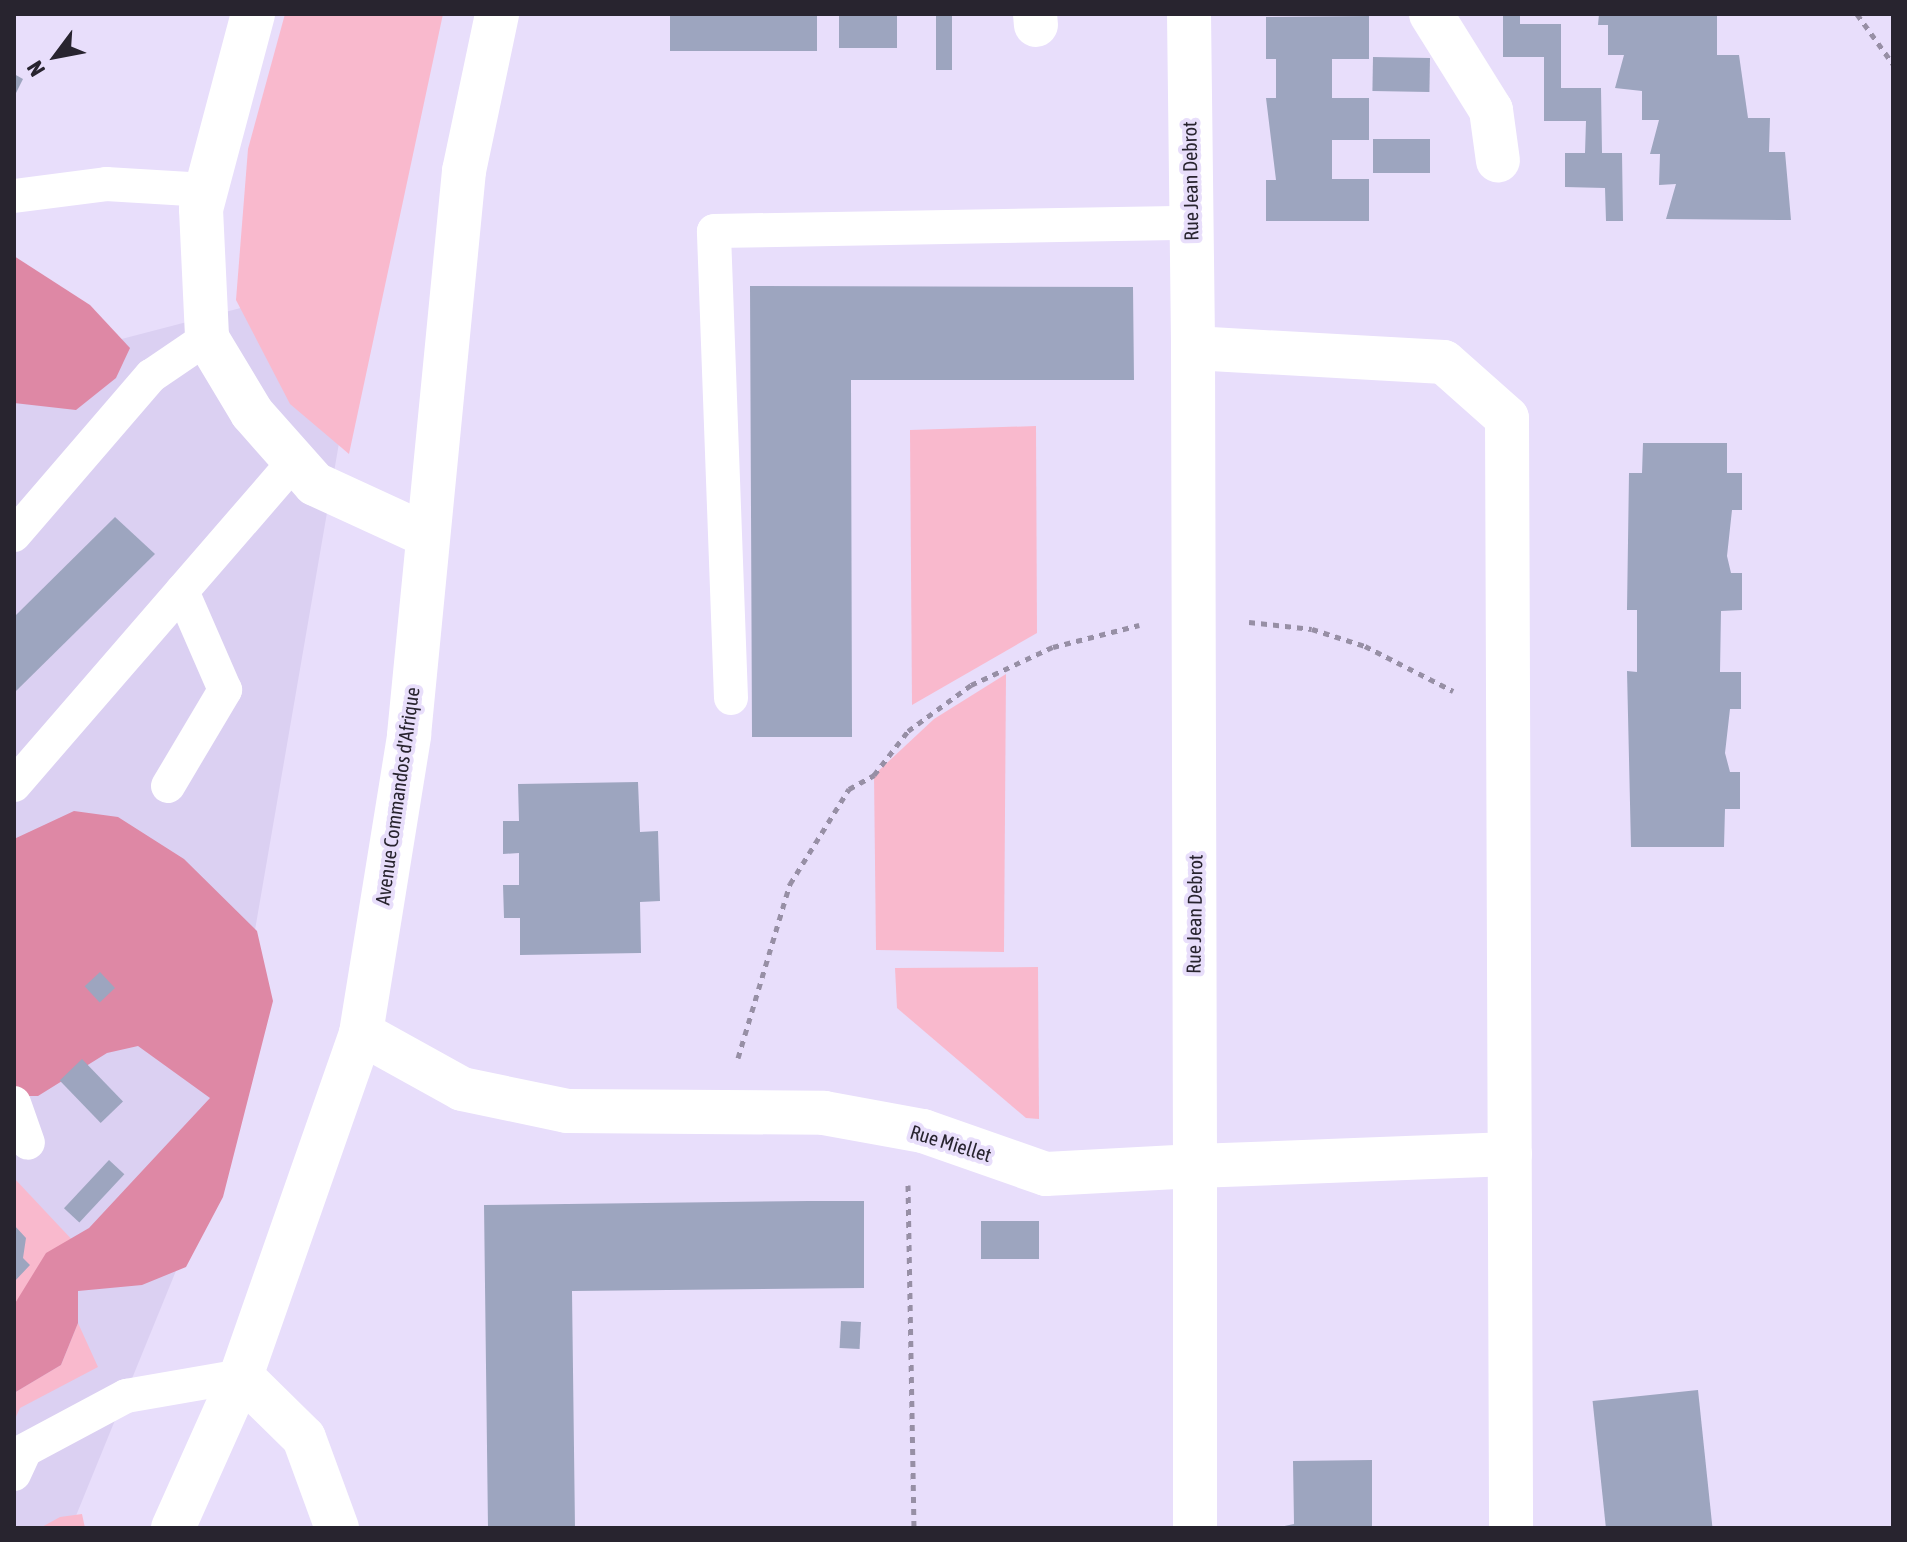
<!DOCTYPE html>
<html>
<head>
<meta charset="utf-8">
<style>
	body { margin:0 }
	#map { position:relative; width:1907px; height:1542px; overflow:hidden; background:#e8defb; font-family:"Asap Condensed",sans-serif }
	div>[style] { position:absolute }
	[style*='--x'] { left:calc(var(--x)*1px); top:calc(var(--y)*1px); width:calc(var(--w)*1px); rotate:calc(var(--a)*1deg) }
	.built>* { inset:0; background:#dbd0f2 }
	.green>* { inset:0; background:#f9b9cd }
	.forest>* { inset:0; background:#de88a5 }
	.building>* { inset:0; background:#9da5bf; transform-origin:0 0 }
	.path>* { height:5px; margin-top:-2.5px; transform-origin:0; background:repeating-linear-gradient(90deg,#978fa5 0 6px,transparent 0 12px) }
	.service>* { height:34px; margin:-17px; padding:0 17px; transform-origin:17px; border-radius:17px; background:#fff }
	.minor>* { height:44px; margin:-22px; padding:0 22px; transform-origin:22px; border-radius:22px; background:#fff }
	.secondary>* { height:44px; margin:-22px; padding:0 22px; transform-origin:22px; border-radius:22px; background:#fff }
	span { translate:-50% -50%; white-space:nowrap; text-align:center; line-height:1.15; -webkit-text-stroke:8px #e8defb; paint-order:stroke }
	.street-label { font-size:20px; color:#28242f }
	.frame { position:absolute; inset:0; border:16px solid #28242f; pointer-events:none }
	.north { position:absolute; left:16px; top:16px; width:80px; height:80px; -webkit-text-stroke:6px #e8defb; paint-order:stroke; rotate:238deg; font-size:22px; font-weight:700; line-height:32px; text-align:center; color:#28242f }
	.north::after { content:''; display:block; margin:auto; width:28px; height:36px; background:#28242f; clip-path:polygon(50% 0,100% 100%,50% 72%,0 100%) }
</style>
</head>
<body>
<div id="map">
	<div class="built">
		<i style="clip-path:polygon(368px 275px,211px 1185px,71px 1528px,14px 1528px,14px 367px)"></i>
	</div>
	<div class="green">
		<i style="clip-path:polygon(285px 14px,443px 14px,349px 454px,290px 404px,236px 300px,248px 149px)"></i>
		<i style="clip-path:polygon(1036px 426px,1037px 633px,912px 705px,910px 430px)"></i>
		<i style="clip-path:polygon(1006px 674px,1004px 952px,876px 950px,874px 775px,934px 719px)"></i>
		<i style="clip-path:polygon(1038px 967px,1039px 1119px,1026px 1118px,897px 1008px,895px 968px)"></i>
		<i style="clip-path:polygon(14px 1178px,76px 1244px,14px 1307px)"></i>
		<i style="clip-path:polygon(78px 1323px,98px 1367px,20px 1408px,14px 1421px,14px 1393px,61px 1365px)"></i>
		<i style="clip-path:polygon(82px 1514px,85px 1528px,40px 1528px,60px 1517px)"></i>
	</div>
	<div class="forest">
		<i style="clip-path:polygon(14px 256px,90px 305px,130px 348px,116px 378px,76px 410px,14px 403px)"></i>
		<i style="clip-path:polygon(74px 811px,118px 817px,184px 859px,257px 931px,273px 1001px,223px 1197px,186px 1267px,142px 1285px,78px 1291px,78px 1323px,61px 1365px,14px 1393px,14px 1305px,46px 1253px,89px 1228px,210px 1098px,138px 1046px,107px 1053px,38px 1096px,14px 1096px,14px 839px)"></i>
	</div>
	<div class="building">
		<i style="left:670px;top:14px;width:147px;height:37px"></i>
		<i style="left:839px;top:14px;width:58px;height:34px"></i>
		<i style="left:936px;top:14px;width:16px;height:56px"></i>
		<i style="clip-path:polygon(1503px 14px,1520px 14px,1520px 24px,1561px 24px,1561px 88px,1601px 88px,1602px 153px,1622px 153px,1623px 221px,1606px 221px,1605px 188px,1565px 187px,1565px 153px,1585px 153px,1586px 121px,1544px 121px,1544px 57px,1503px 57px)"></i>
		<i style="clip-path:polygon(1599px 14px,1717px 14px,1717px 55px,1739px 55px,1748px 118px,1770px 118px,1769px 152px,1785px 152px,1791px 220px,1666px 219px,1676px 184px,1659px 185px,1660px 154px,1650px 154px,1659px 120px,1642px 120px,1642px 91px,1615px 88px,1624px 55px,1608px 55px,1608px 25px,1598px 25px)"></i>
		<i style="clip-path:polygon(1369px 16px,1369px 59px,1332px 59px,1332px 98px,1369px 98px,1369px 140px,1332px 140px,1332px 179px,1369px 179px,1369px 221px,1266px 221px,1266px 180px,1276px 180px,1266px 98px,1276px 98px,1276px 59px,1266px 59px,1266px 17px)"></i>
		<i style="left:1373px;top:57px;width:57px;height:34px;rotate:1deg"></i>
		<i style="clip-path:polygon(14px 74px,23px 79px,14px 97px)"></i>
		<i style="left:1373px;top:139px;width:57px;height:34px"></i>
		<i style="clip-path:polygon(750px 286px,1133px 287px,1134px 380px,851px 380px,852px 737px,752px 737px)"></i>
		<i style="clip-path:polygon(1643px 443px,1727px 443px,1727px 473px,1742px 473px,1742px 510px,1732px 510px,1727px 556px,1731px 573px,1742px 573px,1742px 610px,1721px 611px,1720px 672px,1741px 672px,1741px 709px,1730px 709px,1725px 753px,1730px 772px,1740px 772px,1740px 809px,1725px 809px,1724px 847px,1631px 847px,1627px 671px,1637px 672px,1637px 610px,1627px 610px,1629px 473px,1642px 473px)"></i>
		<i style="clip-path:polygon(115px 517px,155px 554px,14px 693px,14px 617px)"></i>
		<i style="clip-path:polygon(638px 782px,640px 832px,658px 831px,660px 901px,640px 902px,641px 953px,520px 955px,520px 918px,504px 918px,503px 885px,519px 885px,519px 853px,503px 854px,503px 821px,519px 821px,518px 784px)"></i>
		<i style="left:100px;top:972px;width:22px;height:21px;rotate:47deg"></i>
		<i style="left:82px;top:1059px;width:59px;height:31px;rotate:46deg"></i>
		<i style="left:109px;top:1160px;width:21px;height:66px;rotate:43deg"></i>
		<i style="clip-path:polygon(809px 1201px,864px 1201px,864px 1288px,572px 1291px,575px 1528px,488px 1528px,484px 1205px)"></i>
		<i style="left:981px;top:1221px;width:58px;height:38px"></i>
		<i style="clip-path:polygon(14px 1225px,26px 1238px,23px 1258px,30px 1265px,14px 1282px)"></i>
		<i style="left:841px;top:1321px;width:20px;height:27px;rotate:3deg"></i>
		<i style="left:1698px;top:1390px;width:139px;height:106px;rotate:84deg"></i>
		<i style="clip-path:polygon(1372px 1460px,1372px 1528px,1275px 1528px,1294px 1524px,1293px 1461px)"></i>
	</div>
	<div class="path">
		<i style="--x:1857;--y:14;--w:62;--a:54.2"></i>
		<i style="--x:1249;--y:622;--w:63;--a:6.3"></i>
		<i style="--x:1312;--y:629;--w:56;--a:17.8"></i>
		<i style="--x:1365;--y:646;--w:99;--a:27.1"></i>
		<i style="--x:738;--y:1058;--w:182;--a:-73.4"></i>
		<i style="--x:790;--y:884;--w:112;--a:-58.2"></i>
		<i style="--x:849;--y:789;--w:29;--a:-29"></i>
		<i style="--x:874;--y:775;--w:56;--a:-52.3"></i>
		<i style="--x:908;--y:731;--w:78;--a:-36.1"></i>
		<i style="--x:971;--y:685;--w:90;--a:-24.9"></i>
		<i style="--x:1053;--y:647;--w:89;--a:-14.3"></i>
		<i style="--x:908;--y:1185;--w:343;--a:89"></i>
	</div>
	<div class="service">
		<i style="--x:14;--y:196;--w:93;--a:-7.4"></i>
		<i style="--x:106;--y:184;--w:100;--a:3.4"></i>
		<i style="--x:14;--y:535;--w:210;--a:-49.3"></i>
		<i style="--x:151;--y:376;--w:68;--a:-34.2"></i>
		<i style="--x:731;--y:698;--w:467;--a:-92.1"></i>
		<i style="--x:714;--y:231;--w:477;--a:-1"></i>
		<i style="--x:14;--y:785;--w:429;--a:-49.1"></i>
		<i style="--x:168;--y:786;--w:112;--a:-59.3"></i>
		<i style="--x:225;--y:690;--w:108;--a:-113.5"></i>
		<i style="--x:14;--y:1103;--w:42;--a:70.7"></i>
		<i style="--x:14;--y:1474;--w:26;--a:-65"></i>
		<i style="--x:25;--y:1450;--w:115;--a:-28.1"></i>
		<i style="--x:126;--y:1396;--w:117;--a:-9.9"></i>
	</div>
	<div class="minor">
		<i style="--x:253;--y:14;--w:202;--a:104.9"></i>
		<i style="--x:201;--y:209;--w:129;--a:87.3"></i>
		<i style="--x:207;--y:338;--w:87;--a:59"></i>
		<i style="--x:252;--y:413;--w:95;--a:48.4"></i>
		<i style="--x:315;--y:484;--w:124;--a:24.7"></i>
		<i style="--x:1035;--y:14;--w:11;--a:85"></i>
		<i style="--x:1189;--y:14;--w:334;--a:89.3"></i>
		<i style="--x:1431;--y:14;--w:113;--a:58"></i>
		<i style="--x:1491;--y:110;--w:51;--a:82.2"></i>
		<i style="--x:361;--y:1033;--w:115;--a:29"></i>
		<i style="--x:462;--y:1089;--w:107;--a:11.8"></i>
		<i style="--x:567;--y:1111;--w:257;--a:0.4"></i>
		<i style="--x:824;--y:1113;--w:101;--a:10.3"></i>
		<i style="--x:923;--y:1131;--w:130;--a:19.3"></i>
		<i style="--x:1046;--y:1174;--w:149;--a:-3.1"></i>
		<i style="--x:1195;--y:1166;--w:362;--a:90"></i>
		<i style="--x:1510;--y:1154;--w:315;--a:177.8"></i>
		<i style="--x:1195;--y:1166;--w:818;--a:-90.14"></i>
		<i style="--x:1193;--y:348;--w:251;--a:3.2"></i>
		<i style="--x:1444;--y:362;--w:84;--a:41.6"></i>
		<i style="--x:1507;--y:418;--w:1110;--a:89.79"></i>
		<i style="--x:241;--y:1376;--w:88;--a:44.5"></i>
		<i style="--x:304;--y:1438;--w:96;--a:69.9"></i>
	</div>
	<div class="secondary">
		<i style="--x:173;--y:1528;--w:167;--a:-65.9"></i>
		<i style="--x:241;--y:1376;--w:363;--a:-70.7"></i>
		<i style="--x:361;--y:1033;--w:302;--a:-80.8"></i>
		<i style="--x:409;--y:735;--w:567;--a:-84.43"></i>
		<i style="--x:464;--y:171;--w:160;--a:-78.1"></i>
	</div>
	<div class="street-label">
		<span style="left:1190px;top:181px;rotate:-91deg">Rue Jean Debrot</span>
		<span style="left:397px;top:796px;rotate:-82deg">Avenue Commandos d'Afrique</span>
		<span style="left:1194px;top:914px;rotate:-89deg">Rue Jean Debrot</span>
		<span style="left:951px;top:1143px;rotate:17deg">Rue Miellet</span>
	</div>
	<div class="frame"></div>
	<div class="north">N</div>
</div>
</body>
</html>
